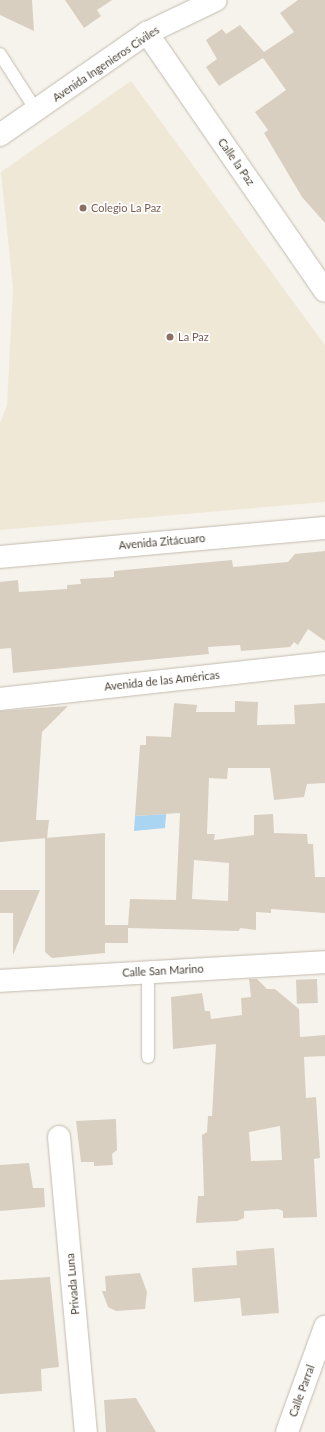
<!DOCTYPE html>
<html>
<head>
<meta charset="utf-8">
<style>
	body { margin:0 }
	#map { position:relative; width:325px; height:1432px; overflow:hidden; background:#f6f3ec; font-family:Lato,sans-serif }
	div>[style] { position:absolute }
	[style*='--x'] { left:calc(var(--x)*1px); top:calc(var(--y)*1px); width:calc(var(--w)*1px); rotate:calc(var(--a)*1deg) }
	.education>* { inset:0; background:#efe8d6 }
	.water>* { inset:0; background:#a9d4f2 }
	.building>* { inset:0; background:#d8cfc1; transform-origin:0 0 }
	.roads { filter:drop-shadow(0 0 1px #c2bbae) drop-shadow(0 0 1px #c2bbae) }
	.service>* { height:12px; margin:-6px; padding:0 6px; transform-origin:6px; border-radius:6px; background:#fff }
	.minor>* { height:22px; margin:-11px; padding:0 11px; transform-origin:11px; border-radius:11px; background:#fff }
	.tertiary>* { height:22px; margin:-11px; padding:0 11px; transform-origin:11px; border-radius:11px; background:#fff }
	.dots>* { width:11px; height:11px; translate:-50% -50%; box-sizing:border-box; border:2px solid #fff; border-radius:50% }
	span { translate:-50% -50%; white-space:nowrap; text-align:center; line-height:1.15; -webkit-text-stroke:3.5px #fff; paint-order:stroke }
	.street-label { font-size:11px; color:#4b4439 }
	.education-label { font-size:11px; color:#785e54 }
	.left { translate:0 -50%; text-align:left }
</style>
</head>
<body>
<div id="map">
	<div class="education">
		<i style="clip-path:polygon(131px 81px,325px 345px,325px 502px,0 530px,0 423px,7px 405px,13px 289px,1px 172px)"></i>
	</div>
	<div class="water">
		<i style="clip-path:polygon(166px 814px,165px 828px,134px 831px,135px 816px)"></i>
	</div>
	<div class="building">
		<i style="clip-path:polygon(0 0,32px 0,34px 31px,0 15px)"></i>
		<i style="clip-path:polygon(65px 0,112px 0,97px 10px,101px 16px,84px 28px)"></i>
		<i style="clip-path:polygon(298px 0,325px 0,325px 223px,302px 197px,264px 133px,268px 130px,255px 112px,286px 90px,263px 58px,219px 86px,206px 67px,217px 59px,206px 40px,222px 29px,226px 34px,240px 25px,264px 52px,294px 32px,280px 13px)"></i>
		<i style="clip-path:polygon(325px 551px,325px 641px,308px 629px,298px 645px,294px 642px,290px 647px,241px 651px,240px 645px,208px 647px,209px 654px,13px 673px,11px 648px,0 649px,0 582px,18px 580px,19px 592px,67px 589px,67px 585px,81px 584px,80px 579px,114px 577px,114px 571px,232px 560px,233px 567px,288px 562px,295px 554px)"></i>
		<i style="clip-path:polygon(evenodd,235px 701px,258px 702px,257px 725px,295px 724px,294px 705px,325px 703px,325px 783px,307px 784px,304px 797px,274px 800px,270px 768px,228px 768px,227px 779px,209px 778px,207px 834px,215px 834px,214px 840px,254px 835px,254px 815px,273px 814px,274px 833px,307px 834px,308px 844px,313px 844px,315px 877px,325px 877px,325px 913px,271px 909px,271px 913px,256px 912px,256px 930px,240px 928px,239px 931px,128px 928px,128px 943px,105px 943px,105px 953px,52px 958px,45px 952px,45px 838px,105px 833px,105px 925px,128px 925px,130px 899px,176px 900px,180px 813px,135px 816px,140px 745px,146px 745px,146px 736px,171px 737px,174px 703px,197px 705px,196px 712px,235px 712px,235px 701px,194px 860px,229px 863px,228px 901px,192px 899px,194px 860px)"></i>
		<i style="clip-path:polygon(68px 706px,42px 732px,36px 820px,49px 820px,47px 838px,0 842px,0 711px)"></i>
		<i style="clip-path:polygon(0 890px,40px 890px,13px 955px,13px 913px,0 913px)"></i>
		<i style="clip-path:polygon(evenodd,249px 979px,257px 979px,267px 989px,275px 989px,299px 1009px,300px 1037px,325px 1035px,325px 1056px,304px 1057px,306px 1098px,316px 1097px,320px 1158px,314px 1159px,317px 1217px,283px 1218px,283px 1211px,278px 1209px,244px 1211px,244px 1218px,237px 1221px,196px 1223px,198px 1196px,204px 1196px,202px 1135px,207px 1132px,208px 1116px,212px 1116px,216px 1044px,173px 1049px,171px 997px,202px 993px,205px 1011px,210px 1011px,211px 1019px,242px 1015px,241px 998px,251px 997px,249px 979px,280px 1126px,282px 1160px,251px 1161px,249px 1132px,280px 1126px)"></i>
		<i style="left:317px;top:979px;width:24px;height:21px;rotate:88deg"></i>
		<i style="clip-path:polygon(116px 1119px,117px 1150px,112px 1154px,113px 1165px,94px 1166px,94px 1162px,81px 1162px,76px 1121px)"></i>
		<i style="clip-path:polygon(29px 1163px,33px 1188px,44px 1188px,45px 1207px,0 1211px,0 1165px)"></i>
		<i style="clip-path:polygon(274px 1248px,279px 1313px,242px 1316px,240px 1298px,194px 1302px,192px 1268px,237px 1265px,236px 1251px)"></i>
		<i style="clip-path:polygon(140px 1273px,147px 1292px,145px 1309px,116px 1311px,108px 1307px,102px 1291px,106px 1291px,105px 1276px)"></i>
		<i style="clip-path:polygon(50px 1277px,59px 1367px,41px 1369px,42px 1391px,0 1394px,0 1280px)"></i>
		<i style="clip-path:polygon(136px 1398px,156px 1432px,106px 1432px,104px 1400px)"></i>
	</div>
	<div class="roads">
		<div class="service">
			<i style="--x:0;--y:54;--w:67;--a:57.3"></i>
			<i style="--x:148;--y:972;--w:85;--a:90"></i>
		</div>
		<div class="minor">
			<i style="--x:147;--y:33;--w:313;--a:55.4"></i>
			<i style="--x:0;--y:135;--w:179;--a:-34.8"></i>
			<i style="--x:147;--y:33;--w:76;--a:-25.6"></i>
			<i style="--x:0;--y:699;--w:327;--a:-6.3"></i>
			<i style="--x:0;--y:981;--w:326;--a:-3.3"></i>
			<i style="--x:59;--y:1137;--w:296;--a:84.8"></i>
		</div>
		<div class="tertiary">
			<i style="--x:0;--y:557;--w:326;--a:-5.1"></i>
			<i style="--x:287;--y:1432;--w:112;--a:-70.1"></i>
		</div>
	</div>
	<div class="dots">
		<i style="left:83px;top:208px;background:#8d6e63"></i>
		<i style="left:170px;top:337px;background:#8d6e63"></i>
	</div>
	<div class="street-label">
		<span style="left:106px;top:64px;rotate:-34deg">Avenida Ingenieros Civiles</span>
		<span style="left:236px;top:162px;rotate:55deg">Calle la Paz</span>
		<span style="left:162px;top:542px;rotate:-5deg">Avenida Zitácuaro</span>
		<span style="left:162px;top:681px;rotate:-6deg">Avenida de las Américas</span>
		<span style="left:163px;top:971px;rotate:-3deg">Calle San Marino</span>
		<span style="left:73px;top:1284px;rotate:-95deg">Privada Luna</span>
		<span style="left:302px;top:1391px;rotate:-70deg">Calle Parral</span>
	</div>
	<div class="education-label">
		<span class="left" style="left:91px;top:208px">Colegio La Paz</span>
		<span class="left" style="left:178px;top:337px">La Paz</span>
	</div>
</div>
</body>
</html>
